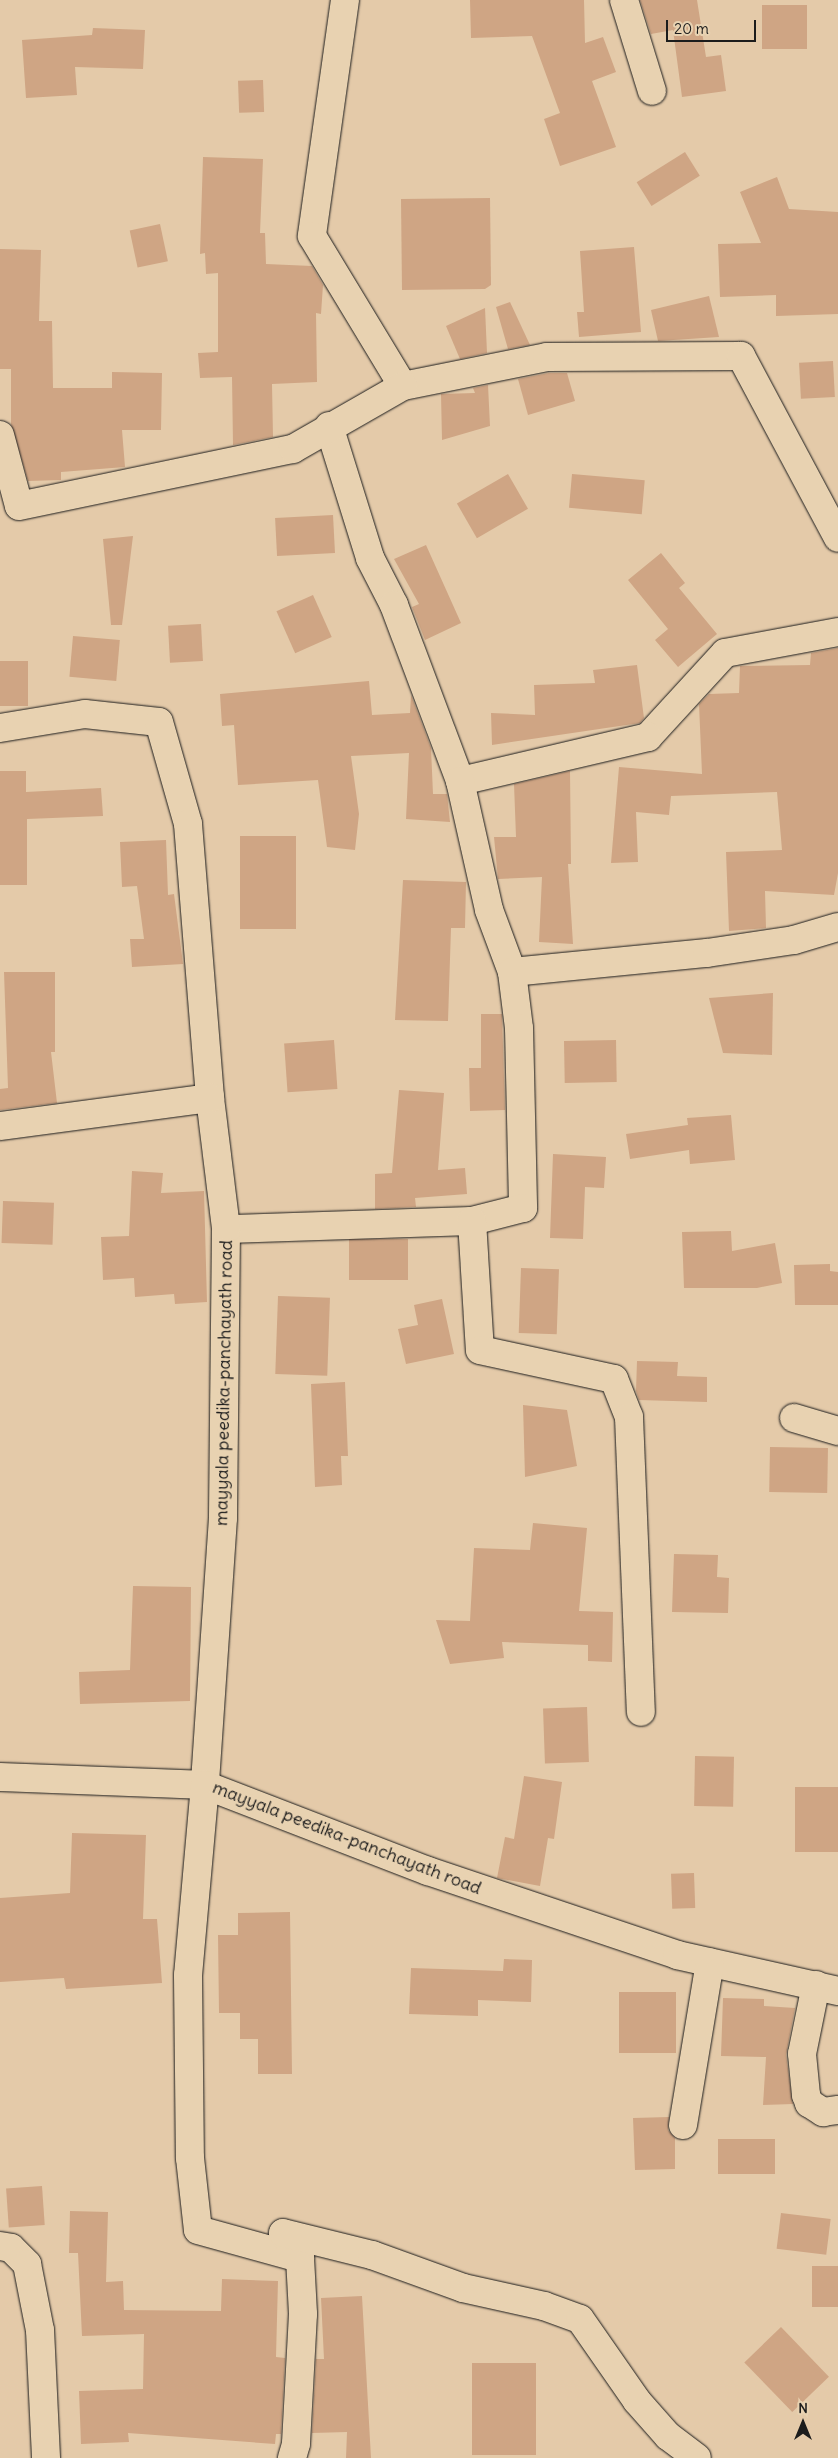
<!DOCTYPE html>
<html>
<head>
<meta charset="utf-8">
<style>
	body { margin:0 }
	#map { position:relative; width:838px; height:2458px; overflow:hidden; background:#e4caa9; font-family:Delius,sans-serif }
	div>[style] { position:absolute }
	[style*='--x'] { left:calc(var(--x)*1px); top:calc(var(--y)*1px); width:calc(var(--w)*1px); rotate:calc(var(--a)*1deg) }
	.building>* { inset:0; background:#cfa584; transform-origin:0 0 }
	.roads { filter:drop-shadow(0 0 1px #1c1c1c) drop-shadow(0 0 1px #1c1c1c) }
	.minor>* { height:28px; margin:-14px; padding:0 14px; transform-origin:14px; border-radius:14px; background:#e8d2b1 }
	span { translate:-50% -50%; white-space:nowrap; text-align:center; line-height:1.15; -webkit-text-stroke:5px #e8d2b1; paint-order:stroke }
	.street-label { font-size:18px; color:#1c1c1c }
	.north { position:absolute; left:778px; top:2398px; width:50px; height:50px; -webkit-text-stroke:4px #e8d2b1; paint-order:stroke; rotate:0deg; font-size:14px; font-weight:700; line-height:20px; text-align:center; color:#1c1c1c }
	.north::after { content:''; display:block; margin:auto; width:18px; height:22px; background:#1c1c1c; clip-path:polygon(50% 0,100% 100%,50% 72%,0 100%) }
	.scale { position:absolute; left:666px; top:20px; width:90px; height:22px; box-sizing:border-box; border:2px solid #1c1c1c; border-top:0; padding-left:6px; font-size:15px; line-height:18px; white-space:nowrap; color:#1c1c1c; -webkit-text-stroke:4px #e8d2b1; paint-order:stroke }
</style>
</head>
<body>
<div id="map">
	<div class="building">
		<i style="clip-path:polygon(470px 0,584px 0,585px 43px,603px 37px,616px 72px,592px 81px,616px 147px,560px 166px,544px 119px,560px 113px,532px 36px,471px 38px)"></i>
		<i style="clip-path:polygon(640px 0,697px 0,706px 57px,721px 55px,726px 91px,682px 97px,673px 30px,651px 34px)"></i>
		<i style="left:762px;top:5px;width:45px;height:44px"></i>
		<i style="clip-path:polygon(93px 28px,145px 30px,143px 69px,75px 67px,77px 95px,26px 98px,22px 40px,92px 35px)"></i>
		<i style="left:263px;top:80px;width:32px;height:25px;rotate:88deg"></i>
		<i style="left:685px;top:152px;width:28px;height:57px;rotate:58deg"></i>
		<i style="clip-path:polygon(203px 157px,263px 159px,260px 233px,265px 233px,266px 264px,312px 266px,323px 285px,321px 314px,316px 313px,317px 382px,272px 384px,273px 437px,233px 445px,232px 377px,200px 378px,198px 353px,218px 352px,218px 273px,206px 274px,205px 253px,200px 254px)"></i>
		<i style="clip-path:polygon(777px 177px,789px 209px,838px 212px,838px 314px,776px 316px,776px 295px,720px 297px,718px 244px,761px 243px,740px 192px)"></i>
		<i style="clip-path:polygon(490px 198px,491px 285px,485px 289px,402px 290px,401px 199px)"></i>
		<i style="left:160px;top:224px;width:38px;height:31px;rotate:78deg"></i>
		<i style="clip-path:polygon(634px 247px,641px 332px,579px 337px,577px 312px,584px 312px,580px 251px)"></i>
		<i style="clip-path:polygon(0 249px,41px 250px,39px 321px,52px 321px,53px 388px,112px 388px,112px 372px,162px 373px,161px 430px,122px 430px,125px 467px,61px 472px,61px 480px,28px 481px,11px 424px,11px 369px,0 369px)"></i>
		<i style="clip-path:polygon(709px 296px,719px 337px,658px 341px,651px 310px)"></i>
		<i style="clip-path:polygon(510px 302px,530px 345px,508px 349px,496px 307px)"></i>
		<i style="clip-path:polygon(485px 308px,487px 353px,460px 359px,446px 326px)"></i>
		<i style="left:833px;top:361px;width:36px;height:34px;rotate:87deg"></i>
		<i style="clip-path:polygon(549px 373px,567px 373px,575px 401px,528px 415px,518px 379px)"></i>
		<i style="clip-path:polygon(488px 385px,490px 426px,442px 440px,441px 394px,475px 393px,473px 388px)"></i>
		<i style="left:508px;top:474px;width:40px;height:59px;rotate:60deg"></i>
		<i style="left:572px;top:474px;width:73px;height:34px;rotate:5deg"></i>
		<i style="left:333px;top:515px;width:38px;height:58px;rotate:87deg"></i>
		<i style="clip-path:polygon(133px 536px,122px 625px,111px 625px,103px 539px)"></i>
		<i style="clip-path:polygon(426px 545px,461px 623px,425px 640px,412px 607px,419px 604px,394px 559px)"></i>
		<i style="clip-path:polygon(661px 553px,685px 583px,679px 588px,717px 634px,678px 667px,655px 640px,668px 629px,628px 580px)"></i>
		<i style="left:313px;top:595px;width:46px;height:40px;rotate:66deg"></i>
		<i style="left:201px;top:624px;width:37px;height:33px;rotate:87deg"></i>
		<i style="left:73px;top:636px;width:47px;height:41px;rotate:5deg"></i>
		<i style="clip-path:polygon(838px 648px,838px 873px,834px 895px,765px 891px,766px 928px,729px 931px,726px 852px,782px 850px,777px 792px,671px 796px,669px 815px,636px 812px,638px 862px,611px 863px,619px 767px,702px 774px,699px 704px,709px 694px,739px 693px,740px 666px,810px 665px,811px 653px)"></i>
		<i style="left:0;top:661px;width:28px;height:45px"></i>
		<i style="clip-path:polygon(637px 665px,644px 718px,640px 723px,492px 745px,491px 713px,535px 715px,534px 685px,595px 683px,593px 670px)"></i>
		<i style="clip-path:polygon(369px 681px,372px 715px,410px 713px,411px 695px,431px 748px,433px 794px,447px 794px,450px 822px,406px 819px,409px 753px,351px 756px,359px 814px,355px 850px,327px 847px,318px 780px,238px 785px,234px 725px,222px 726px,220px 694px)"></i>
		<i style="clip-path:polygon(0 771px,26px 771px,26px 792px,101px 788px,103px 816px,27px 819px,27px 885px,0 885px)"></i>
		<i style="clip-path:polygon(570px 771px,571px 864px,568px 864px,573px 944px,539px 942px,542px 877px,498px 879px,494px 837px,516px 837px,514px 784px)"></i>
		<i style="left:240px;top:836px;width:56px;height:93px"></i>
		<i style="clip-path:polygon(166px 840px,168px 895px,174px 894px,183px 964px,132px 967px,130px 939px,144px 939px,137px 886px,122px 887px,120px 842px)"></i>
		<i style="clip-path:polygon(403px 880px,466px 882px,465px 928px,451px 928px,448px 1021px,395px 1020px)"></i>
		<i style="clip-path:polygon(4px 972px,55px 972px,55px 1052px,51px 1052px,57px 1103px,0 1110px,0 1089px,8px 1088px)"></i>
		<i style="clip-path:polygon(773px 993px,772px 1055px,723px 1053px,709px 998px)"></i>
		<i style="clip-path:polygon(481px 1014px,502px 1014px,505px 1110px,470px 1111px,469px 1068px,481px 1068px)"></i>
		<i style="left:334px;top:1040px;width:49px;height:50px;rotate:86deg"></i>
		<i style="left:616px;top:1040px;width:42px;height:52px;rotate:89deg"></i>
		<i style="clip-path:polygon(399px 1090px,444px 1093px,438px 1170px,465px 1168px,467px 1194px,415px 1198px,416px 1207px,375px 1209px,375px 1174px,392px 1173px)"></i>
		<i style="clip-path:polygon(731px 1115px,735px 1160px,690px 1164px,689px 1150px,630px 1159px,626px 1134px,688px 1125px,687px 1118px)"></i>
		<i style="clip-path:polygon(553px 1154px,606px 1157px,604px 1188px,585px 1187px,583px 1239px,550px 1238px)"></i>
		<i style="clip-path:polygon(132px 1171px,163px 1173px,161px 1193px,204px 1191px,207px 1302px,175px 1304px,174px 1294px,135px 1297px,134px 1278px,103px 1280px,101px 1237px,129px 1236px)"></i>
		<i style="left:3px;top:1201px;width:51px;height:42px;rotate:2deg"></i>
		<i style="clip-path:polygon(731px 1231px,732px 1251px,775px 1243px,782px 1283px,757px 1288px,684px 1288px,682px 1232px)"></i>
		<i style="left:408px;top:1239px;width:41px;height:59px;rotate:90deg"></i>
		<i style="clip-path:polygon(830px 1264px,830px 1271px,838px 1272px,838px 1305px,795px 1305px,794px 1265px)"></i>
		<i style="left:521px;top:1268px;width:38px;height:65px;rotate:2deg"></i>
		<i style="left:278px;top:1296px;width:52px;height:78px;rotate:2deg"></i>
		<i style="clip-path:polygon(442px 1299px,454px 1354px,406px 1364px,398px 1329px,418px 1325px,414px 1305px)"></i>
		<i style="clip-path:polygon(637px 1361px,678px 1362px,677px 1376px,707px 1377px,707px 1402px,639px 1400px,636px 1391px)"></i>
		<i style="clip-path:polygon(345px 1382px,348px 1456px,341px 1456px,342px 1485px,315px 1487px,311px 1384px)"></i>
		<i style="clip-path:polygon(523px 1405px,567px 1410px,577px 1466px,525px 1477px)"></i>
		<i style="left:770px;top:1447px;width:58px;height:45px;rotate:1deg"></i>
		<i style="clip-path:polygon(533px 1523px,587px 1528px,579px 1611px,613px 1612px,612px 1662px,588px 1661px,588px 1645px,502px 1642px,504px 1658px,450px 1664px,436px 1620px,470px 1621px,474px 1548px,530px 1550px)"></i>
		<i style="clip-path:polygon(674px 1554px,718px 1555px,717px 1577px,729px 1578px,728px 1613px,672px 1612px)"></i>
		<i style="clip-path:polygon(133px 1586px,191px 1587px,190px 1701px,80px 1704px,79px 1672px,130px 1670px)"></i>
		<i style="left:587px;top:1707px;width:55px;height:44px;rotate:88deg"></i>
		<i style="left:695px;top:1756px;width:39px;height:50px;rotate:1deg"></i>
		<i style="clip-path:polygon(524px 1776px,562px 1782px,554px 1839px,548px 1838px,540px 1886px,497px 1878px,505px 1837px,514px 1839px)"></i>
		<i style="left:838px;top:1787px;width:65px;height:43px;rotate:90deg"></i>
		<i style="clip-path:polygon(72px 1833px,146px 1835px,143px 1919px,157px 1919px,162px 1983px,66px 1989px,64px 1978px,0 1982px,0 1898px,70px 1893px)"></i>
		<i style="left:694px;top:1873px;width:35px;height:23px;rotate:88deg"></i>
		<i style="clip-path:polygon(290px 1912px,292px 2074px,258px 2074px,258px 2039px,240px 2039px,240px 2013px,219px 2013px,218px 1935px,238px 1935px,238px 1913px)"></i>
		<i style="clip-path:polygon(504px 1959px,532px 1960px,531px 2002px,478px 2000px,478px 2016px,409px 2014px,411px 1968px,503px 1971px)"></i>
		<i style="left:619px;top:1992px;width:57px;height:61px"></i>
		<i style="clip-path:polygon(723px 1998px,764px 1999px,764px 2006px,795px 2008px,786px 2055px,793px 2104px,763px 2105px,766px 2057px,721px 2056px)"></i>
		<i style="clip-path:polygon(669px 2117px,668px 2130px,675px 2138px,675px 2169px,635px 2170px,633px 2118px)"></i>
		<i style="left:775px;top:2139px;width:35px;height:57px;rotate:90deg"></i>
		<i style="left:42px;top:2186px;width:39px;height:36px;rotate:86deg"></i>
		<i style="clip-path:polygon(70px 2211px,108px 2212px,106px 2282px,123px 2281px,124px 2310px,221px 2311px,222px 2279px,278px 2281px,276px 2357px,285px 2358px,281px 2434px,276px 2434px,275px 2444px,128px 2433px,129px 2442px,81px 2444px,79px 2391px,143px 2389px,144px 2334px,82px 2336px,78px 2253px,69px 2253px)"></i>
		<i style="left:781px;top:2213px;width:50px;height:36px;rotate:7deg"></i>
		<i style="left:812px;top:2266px;width:26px;height:41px"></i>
		<i style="clip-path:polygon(362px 2296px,371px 2458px,346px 2458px,347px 2432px,312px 2433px,316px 2359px,324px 2359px,321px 2298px)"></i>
		<i style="left:781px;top:2327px;width:69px;height:51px;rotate:46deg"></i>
		<i style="left:472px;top:2363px;width:64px;height:92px"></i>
	</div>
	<div class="roads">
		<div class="minor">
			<i style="--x:345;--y:0;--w:238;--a:98"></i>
			<i style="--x:312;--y:236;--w:175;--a:58.8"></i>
			<i style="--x:403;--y:386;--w:147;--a:-11.4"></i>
			<i style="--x:547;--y:357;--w:194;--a:-0.3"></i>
			<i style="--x:741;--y:356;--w:206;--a:61.9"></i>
			<i style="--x:624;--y:0;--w:95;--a:72.9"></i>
			<i style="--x:329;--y:426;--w:138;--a:72.7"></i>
			<i style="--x:370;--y:558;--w:53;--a:62.9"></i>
			<i style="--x:394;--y:605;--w:188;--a:69.4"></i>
			<i style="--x:0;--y:435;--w:73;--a:75"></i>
			<i style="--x:19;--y:506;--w:280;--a:-11.8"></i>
			<i style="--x:293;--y:449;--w:127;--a:-29.8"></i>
			<i style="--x:838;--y:632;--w:115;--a:169.5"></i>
			<i style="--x:725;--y:653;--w:114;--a:132.5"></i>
			<i style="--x:648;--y:737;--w:193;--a:166.8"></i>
			<i style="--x:460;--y:781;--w:132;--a:77.3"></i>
			<i style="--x:489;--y:910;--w:66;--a:69.6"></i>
			<i style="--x:512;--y:972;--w:56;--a:82.9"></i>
			<i style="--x:519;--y:1028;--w:180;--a:88.7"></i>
			<i style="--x:523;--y:1208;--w:53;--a:165.7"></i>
			<i style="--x:472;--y:1221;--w:246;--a:178.1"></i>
			<i style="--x:226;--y:1229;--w:289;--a:90.6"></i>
			<i style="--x:223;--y:1518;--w:268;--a:93.9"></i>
			<i style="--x:205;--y:1785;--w:239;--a:21.1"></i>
			<i style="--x:428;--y:1871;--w:263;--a:18.6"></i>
			<i style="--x:677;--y:1955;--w:165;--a:12.6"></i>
			<i style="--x:0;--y:728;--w:86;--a:-9.4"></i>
			<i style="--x:85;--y:714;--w:74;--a:6.2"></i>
			<i style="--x:159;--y:722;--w:106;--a:74.1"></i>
			<i style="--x:188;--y:824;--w:275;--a:85.4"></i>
			<i style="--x:210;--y:1098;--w:132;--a:83"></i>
			<i style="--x:512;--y:972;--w:196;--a:-5.6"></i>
			<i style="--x:707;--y:953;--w:88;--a:-8.5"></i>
			<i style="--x:794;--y:940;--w:46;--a:-16.5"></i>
			<i style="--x:0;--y:1126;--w:212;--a:-7.6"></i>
			<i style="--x:472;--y:1221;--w:129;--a:86.5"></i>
			<i style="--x:480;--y:1350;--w:137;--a:12.2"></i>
			<i style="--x:614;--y:1379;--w:41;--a:68.5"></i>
			<i style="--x:629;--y:1417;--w:295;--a:87.7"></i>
			<i style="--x:794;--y:1418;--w:46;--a:16.5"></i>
			<i style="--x:0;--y:1777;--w:205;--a:2.2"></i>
			<i style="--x:205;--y:1785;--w:191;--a:95.1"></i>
			<i style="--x:188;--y:1975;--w:183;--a:89.4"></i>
			<i style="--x:190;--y:2158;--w:72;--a:83.7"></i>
			<i style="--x:198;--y:2230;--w:106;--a:15.4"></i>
			<i style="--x:300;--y:2258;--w:56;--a:86.9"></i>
			<i style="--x:303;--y:2314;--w:130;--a:93.1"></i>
			<i style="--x:296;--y:2444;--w:15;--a:106"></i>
			<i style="--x:816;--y:1985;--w:70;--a:101.5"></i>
			<i style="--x:802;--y:2054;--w:41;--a:84.4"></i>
			<i style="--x:806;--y:2095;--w:9;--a:69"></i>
			<i style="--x:809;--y:2103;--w:17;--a:33"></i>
			<i style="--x:823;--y:2112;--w:15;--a:-8"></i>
			<i style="--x:683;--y:2125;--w:165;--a:-80.6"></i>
			<i style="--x:0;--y:2246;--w:11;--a:10"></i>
			<i style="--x:11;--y:2248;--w:23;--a:45"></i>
			<i style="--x:27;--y:2264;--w:67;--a:78.9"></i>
			<i style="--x:40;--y:2330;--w:128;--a:87.3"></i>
			<i style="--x:300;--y:2258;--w:30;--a:-124"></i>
			<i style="--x:283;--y:2233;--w:92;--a:13.9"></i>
			<i style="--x:372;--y:2255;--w:97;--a:19.9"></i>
			<i style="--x:463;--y:2288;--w:83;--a:12.5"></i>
			<i style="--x:544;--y:2306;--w:38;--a:20"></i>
			<i style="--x:580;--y:2319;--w:100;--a:55.2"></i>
			<i style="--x:637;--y:2401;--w:47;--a:48.5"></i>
			<i style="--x:668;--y:2436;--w:36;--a:37"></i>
		</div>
	</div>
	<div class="street-label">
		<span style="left:224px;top:1383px;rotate:-89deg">mayyala peedika-panchayath road</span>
		<span style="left:347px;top:1838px;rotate:21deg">mayyala peedika-panchayath road</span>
	</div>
	<div class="north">N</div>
	<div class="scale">20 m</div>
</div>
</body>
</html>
